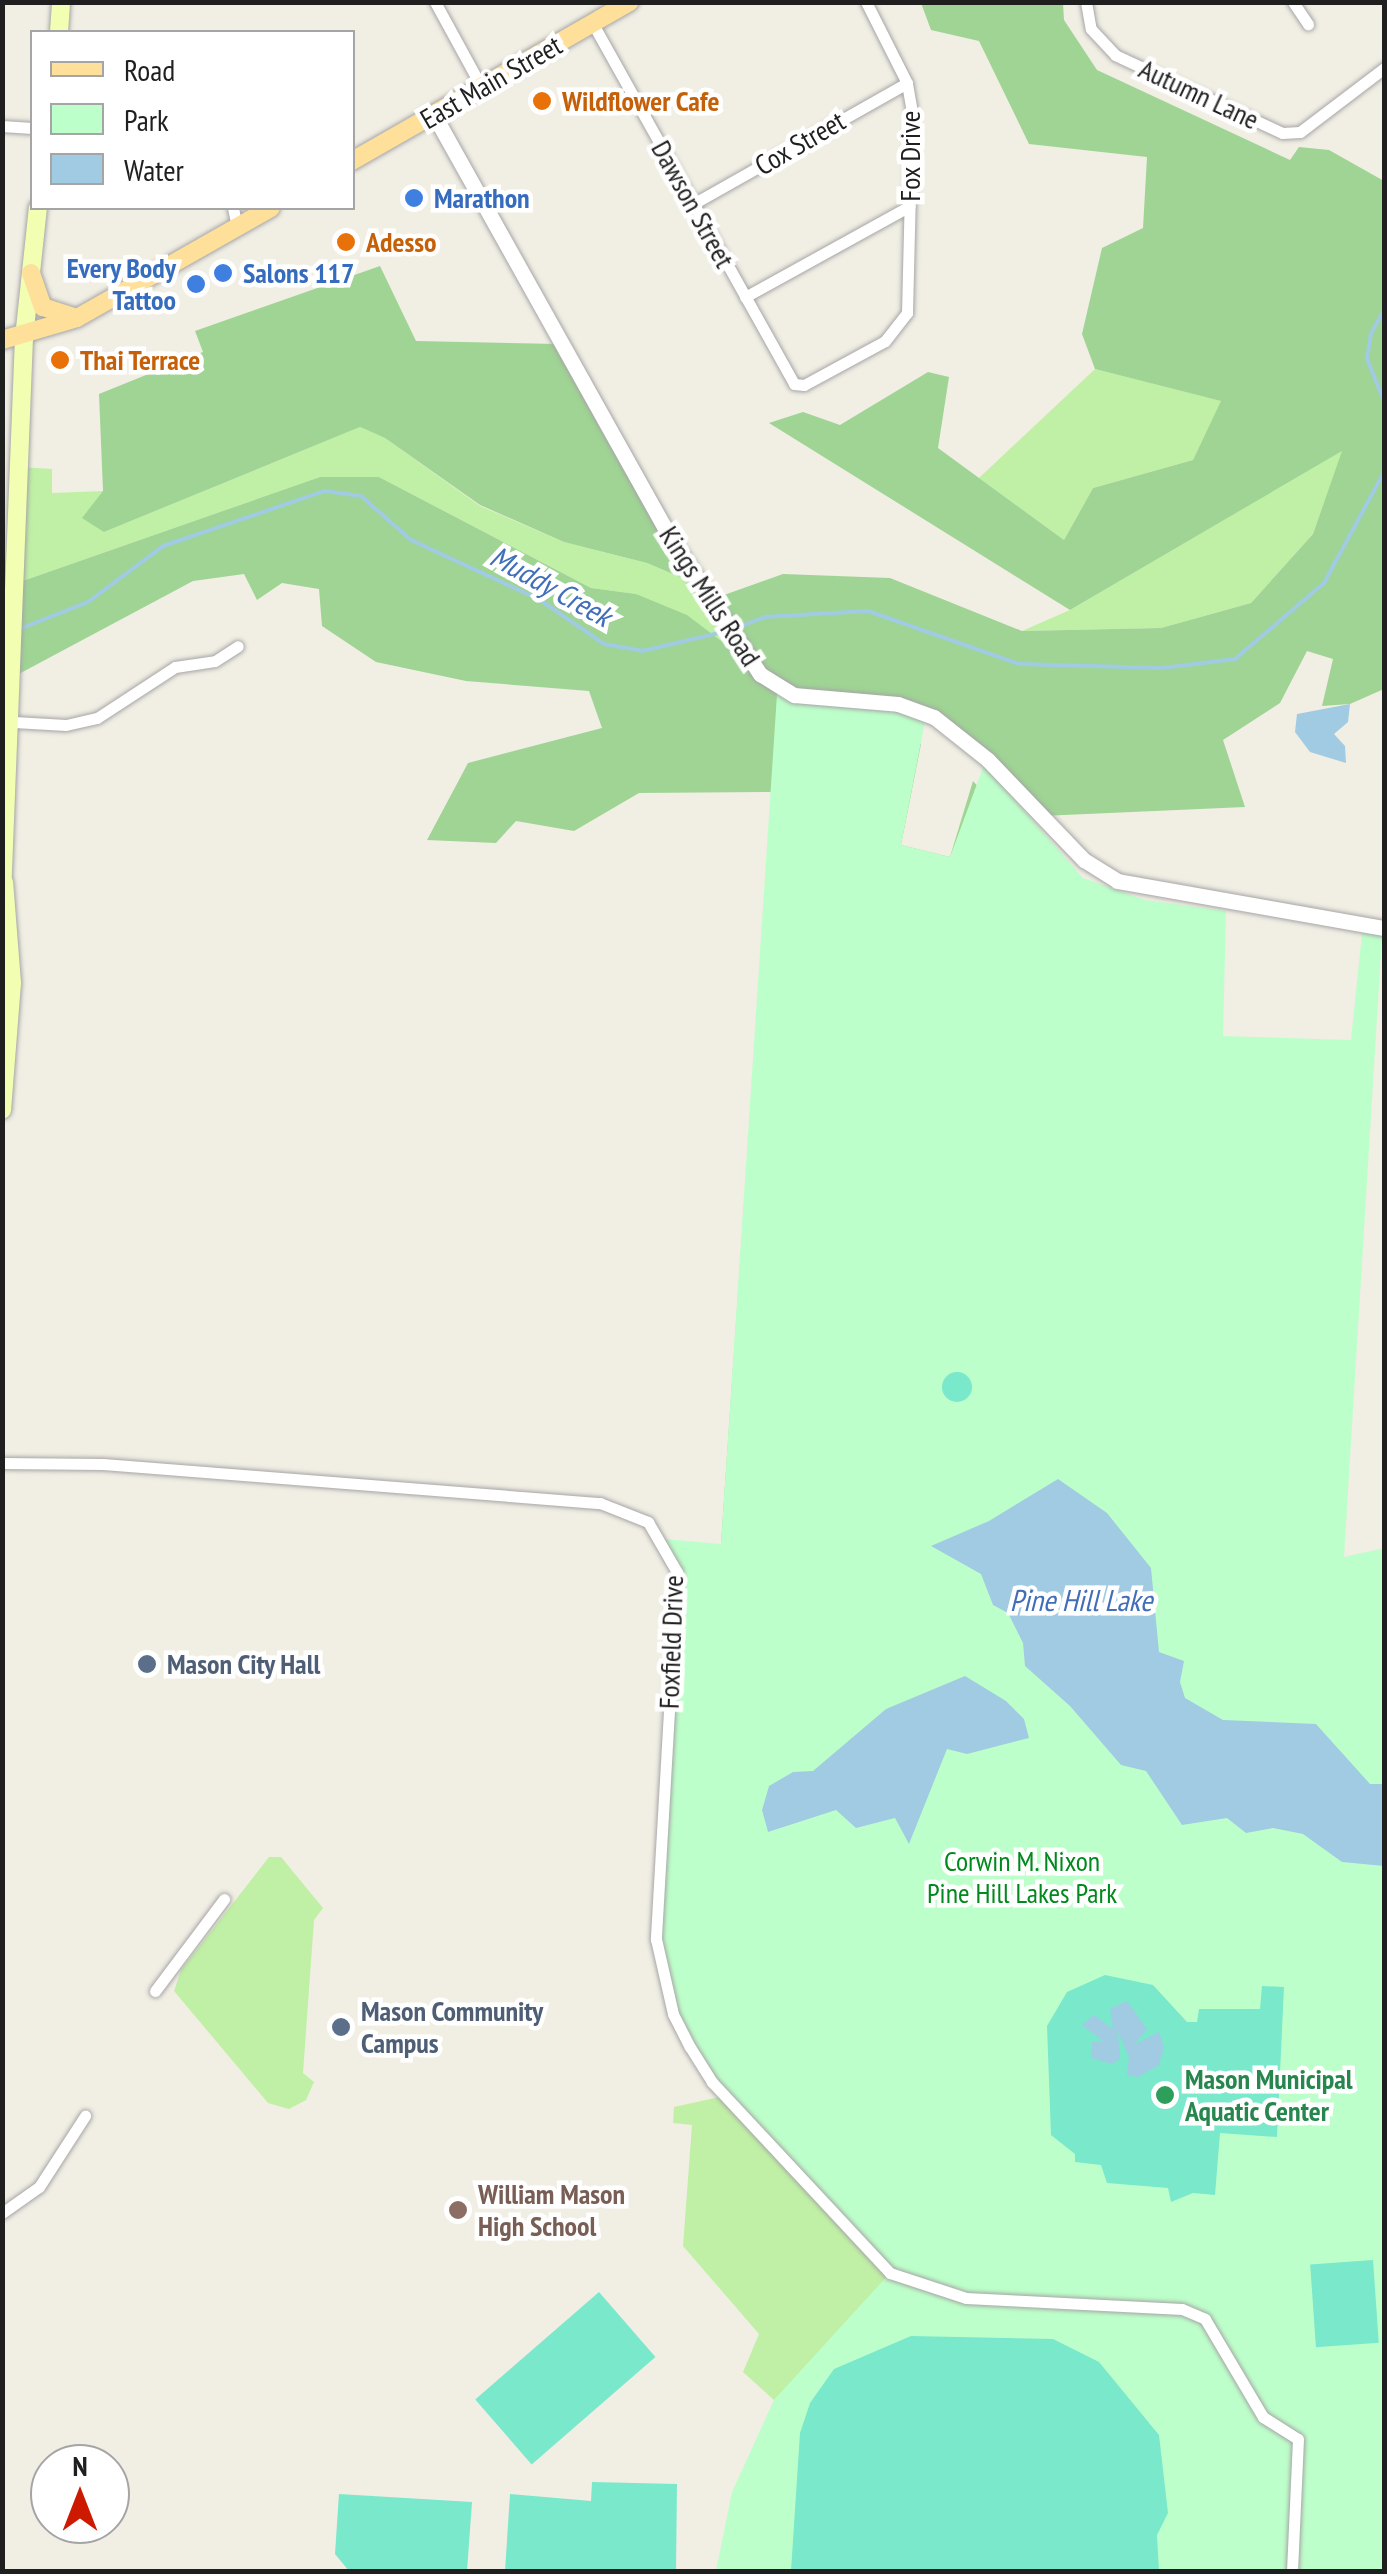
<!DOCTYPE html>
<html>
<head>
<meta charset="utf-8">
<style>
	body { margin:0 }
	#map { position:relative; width:1387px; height:2574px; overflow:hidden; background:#f1eee4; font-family:"PT Sans Narrow",sans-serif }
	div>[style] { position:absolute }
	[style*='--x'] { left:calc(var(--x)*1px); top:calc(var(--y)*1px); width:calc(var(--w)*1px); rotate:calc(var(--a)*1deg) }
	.grass>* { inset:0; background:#c0f0a5 }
	.forest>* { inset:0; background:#9fd494 }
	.park>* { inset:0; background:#bdffca }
	.pitch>* { inset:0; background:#7ae8ca; transform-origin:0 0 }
	.round { border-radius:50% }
	.water>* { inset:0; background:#a0cbe3 }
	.stream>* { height:4px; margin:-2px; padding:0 2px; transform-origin:2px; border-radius:2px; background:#a0cbe3 }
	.roads { filter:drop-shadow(0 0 2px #a6a6a6) drop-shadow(0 0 2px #a6a6a6) }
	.minor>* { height:11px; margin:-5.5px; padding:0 5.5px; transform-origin:5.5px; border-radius:5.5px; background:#fff }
	.tertiary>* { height:15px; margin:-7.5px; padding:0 7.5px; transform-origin:7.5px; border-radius:7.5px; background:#fff }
	.secondary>* { height:18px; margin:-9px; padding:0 9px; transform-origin:9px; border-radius:9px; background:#f2ffb3 }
	.primary>* { height:18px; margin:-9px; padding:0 9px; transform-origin:9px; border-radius:9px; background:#ffe09a }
	.dots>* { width:28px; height:28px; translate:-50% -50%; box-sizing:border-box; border:5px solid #fff; border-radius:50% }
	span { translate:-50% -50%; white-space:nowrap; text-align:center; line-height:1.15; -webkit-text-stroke:9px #fff; paint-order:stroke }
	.street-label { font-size:28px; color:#1f1f1f }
	.food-label { font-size:28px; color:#c56008; font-weight:700 }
	.left { translate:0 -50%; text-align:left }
	.shop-label { font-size:28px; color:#366cbe; font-weight:700 }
	.right { translate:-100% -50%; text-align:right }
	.service-label { font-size:28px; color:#4e5e75; font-weight:700 }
	.park-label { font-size:28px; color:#00891c }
	.leisure-label { font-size:28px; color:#27864d; font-weight:700 }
	.education-label { font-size:28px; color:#785e54; font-weight:700 }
	.water-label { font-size:30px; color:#416eb9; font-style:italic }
	.frame { position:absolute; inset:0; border:5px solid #1f1f1f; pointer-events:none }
	.legend { position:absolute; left:30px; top:30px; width:325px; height:180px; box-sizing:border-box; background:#fff; border:2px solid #a5a5a5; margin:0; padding:12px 18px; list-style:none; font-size:30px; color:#1f1f1f }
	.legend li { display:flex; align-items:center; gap:20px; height:50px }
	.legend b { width:50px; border:2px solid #a5a5a5 }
	.north { position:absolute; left:30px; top:2444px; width:100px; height:100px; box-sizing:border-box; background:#fff; border:2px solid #a5a5a5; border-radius:50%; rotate:0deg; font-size:28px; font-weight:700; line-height:40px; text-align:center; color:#1f1f1f }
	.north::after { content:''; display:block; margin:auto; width:35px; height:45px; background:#cd1900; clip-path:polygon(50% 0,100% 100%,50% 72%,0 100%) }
</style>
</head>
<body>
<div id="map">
	<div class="grass">
		<i style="clip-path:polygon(1095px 369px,1222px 401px,1193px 460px,1093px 488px,1064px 540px,979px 478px)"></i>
		<i style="clip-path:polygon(360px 427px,385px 438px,480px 506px,564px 542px,647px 563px,701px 586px,748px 660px,636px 594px,591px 588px,379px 477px,320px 477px,17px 583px,19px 467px,52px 469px,52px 493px,103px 491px,104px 532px)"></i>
		<i style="clip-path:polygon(1343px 450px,1313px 534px,1251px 603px,1161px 628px,1022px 631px,1070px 610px)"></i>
		<i style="clip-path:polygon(269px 1857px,281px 1857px,323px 1908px,314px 1920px,303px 2073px,314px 2082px,306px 2100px,289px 2109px,268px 2103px,174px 1991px,181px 1970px)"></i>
		<i style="clip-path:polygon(724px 2096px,949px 2264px,774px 2400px,743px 2372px,759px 2334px,683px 2246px,692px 2125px,673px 2123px,674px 2107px)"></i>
	</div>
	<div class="forest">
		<i style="clip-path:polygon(921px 3px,1063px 3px,1064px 20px,1097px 70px,1290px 160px,1299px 147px,1329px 150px,1384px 181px,1384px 689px,1350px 704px,1322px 706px,1333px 659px,1307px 651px,1280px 703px,1223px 740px,1245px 807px,1041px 816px,934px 717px,788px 692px,894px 726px,921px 744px,901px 845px,950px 857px,973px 781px,1041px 855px,721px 1544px,772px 792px,639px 793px,574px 831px,516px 821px,496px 843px,427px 840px,468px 763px,602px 728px,589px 691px,466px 681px,376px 662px,322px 626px,319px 589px,282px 583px,257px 600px,244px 574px,193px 581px,15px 676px,3px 721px,3px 608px,16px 606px,17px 583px,320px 477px,379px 477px,591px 588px,636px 594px,687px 615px,779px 685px,710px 600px,783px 574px,890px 578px,1022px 631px,1161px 628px,1251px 603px,1313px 534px,1342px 451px,1070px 610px,769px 423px,803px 412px,840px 425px,928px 372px,949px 377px,938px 448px,1064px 540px,1093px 488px,1193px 460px,1221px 401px,1095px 369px,1082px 334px,1102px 248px,1143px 228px,1147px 157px,1029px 144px,979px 41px,931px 30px)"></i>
		<i style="clip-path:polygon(380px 266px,416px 341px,559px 344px,701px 586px,647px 563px,564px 542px,480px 505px,385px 438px,360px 427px,104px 532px,82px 518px,103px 491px,99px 394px,203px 352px,195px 331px)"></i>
	</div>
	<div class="park">
		<i style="clip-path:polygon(777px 694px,926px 716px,901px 845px,950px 857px,984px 765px,1083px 878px,1145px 900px,1226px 911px,1223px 1036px,1351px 1040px,1362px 933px,1382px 936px,1344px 1557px,1384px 1548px,1384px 2571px,716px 2571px,732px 2492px,774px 2400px,890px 2273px,712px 2082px,673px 2014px,656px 1939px,677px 1572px,663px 1539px,721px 1544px)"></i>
	</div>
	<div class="pitch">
		<i class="round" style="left:942px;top:1372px;width:30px;height:30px"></i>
		<i style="clip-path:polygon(1105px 1975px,1153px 1985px,1187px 2022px,1197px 2022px,1199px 2009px,1260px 2009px,1262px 1986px,1284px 1987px,1277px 2137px,1220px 2133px,1215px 2195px,1193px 2193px,1171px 2202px,1168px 2188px,1107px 2183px,1101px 2165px,1075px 2162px,1075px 2154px,1051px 2135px,1047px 2026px,1067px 1992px)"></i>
		<i style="left:1373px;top:2260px;width:83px;height:63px;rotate:86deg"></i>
		<i style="left:599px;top:2292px;width:86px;height:164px;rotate:49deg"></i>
		<i style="clip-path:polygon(911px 2336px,1053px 2339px,1099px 2362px,1159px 2435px,1168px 2513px,1157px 2535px,1159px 2571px,791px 2571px,800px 2433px,810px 2403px,834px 2369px)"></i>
		<i style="clip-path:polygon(592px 2482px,677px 2484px,676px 2571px,505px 2571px,510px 2494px,591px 2501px)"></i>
		<i style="clip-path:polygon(339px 2494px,472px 2502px,467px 2571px,349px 2571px,335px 2554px)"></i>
	</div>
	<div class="water">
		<i style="clip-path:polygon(1350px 704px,1348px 722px,1334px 734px,1345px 746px,1346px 763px,1310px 752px,1295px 732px,1297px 714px)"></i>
		<i style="clip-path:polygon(1058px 1479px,1107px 1513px,1151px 1568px,1159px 1652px,1184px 1661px,1180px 1682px,1185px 1698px,1223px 1720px,1316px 1724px,1370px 1784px,1384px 1784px,1384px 1866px,1342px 1862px,1303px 1834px,1273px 1828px,1246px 1833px,1227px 1818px,1182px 1825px,1146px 1771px,1121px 1765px,1070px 1706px,1025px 1666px,1023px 1643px,1008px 1613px,993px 1605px,981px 1574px,931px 1546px,989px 1521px)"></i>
		<i style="clip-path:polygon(965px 1676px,1006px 1701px,1024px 1719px,1029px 1738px,967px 1754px,947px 1749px,909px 1844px,895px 1818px,856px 1828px,836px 1810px,768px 1832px,762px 1810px,769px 1786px,793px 1772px,813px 1771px,886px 1709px)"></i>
		<i style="clip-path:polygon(1127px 2001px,1147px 2029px,1135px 2044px,1159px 2032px,1164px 2047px,1159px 2065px,1138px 2077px,1127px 2075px,1129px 2057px,1118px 2032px,1120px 2059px,1112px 2064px,1091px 2058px,1092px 2042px,1104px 2042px,1082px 2025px,1094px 2015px,1113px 2029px,1110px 2009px)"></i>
	</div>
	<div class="stream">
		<i style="--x:1384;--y:310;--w:26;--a:119"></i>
		<i style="--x:1371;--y:333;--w:26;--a:99"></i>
		<i style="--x:1367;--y:359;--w:45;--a:68"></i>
		<i style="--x:736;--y:628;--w:30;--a:-21"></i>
		<i style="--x:764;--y:617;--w:104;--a:-3.3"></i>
		<i style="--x:868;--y:611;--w:160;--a:19.3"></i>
		<i style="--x:1019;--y:664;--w:143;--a:1.6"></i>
		<i style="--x:1162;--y:668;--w:74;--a:-7"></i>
		<i style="--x:1235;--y:659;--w:117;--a:-40.5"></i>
		<i style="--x:1324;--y:583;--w:126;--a:-61.6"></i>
		<i style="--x:17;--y:630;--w:76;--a:-21.5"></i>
		<i style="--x:88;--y:602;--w:94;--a:-36.7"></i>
		<i style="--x:163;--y:546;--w:171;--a:-18.8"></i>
		<i style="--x:325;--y:491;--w:36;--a:8"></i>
		<i style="--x:361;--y:496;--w:67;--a:41.3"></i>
		<i style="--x:411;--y:540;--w:142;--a:24.9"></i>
		<i style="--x:540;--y:600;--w:78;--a:34.5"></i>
		<i style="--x:604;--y:644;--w:39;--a:10"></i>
		<i style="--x:642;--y:651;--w:87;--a:-13.2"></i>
	</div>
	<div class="roads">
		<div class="minor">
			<i style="--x:435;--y:2;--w:98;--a:61.3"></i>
			<i style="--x:1086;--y:2;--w:27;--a:80"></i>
			<i style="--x:1091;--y:29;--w:35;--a:47"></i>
			<i style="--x:1115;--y:55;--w:184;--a:25"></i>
			<i style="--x:1282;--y:133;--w:18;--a:-3"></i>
			<i style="--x:1300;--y:132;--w:106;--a:-37.3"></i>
			<i style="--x:1293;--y:2;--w:27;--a:56"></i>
			<i style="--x:593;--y:24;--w:412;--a:60.8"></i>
			<i style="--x:794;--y:384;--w:10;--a:6"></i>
			<i style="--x:804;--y:385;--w:92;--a:-28.5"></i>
			<i style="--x:885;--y:341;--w:36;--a:-52"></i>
			<i style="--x:907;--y:313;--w:201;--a:-88.6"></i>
			<i style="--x:912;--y:112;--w:29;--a:-100"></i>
			<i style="--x:907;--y:83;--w:91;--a:-116.8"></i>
			<i style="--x:2;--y:126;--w:30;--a:4"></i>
			<i style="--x:693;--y:204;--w:246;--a:-29.5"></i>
			<i style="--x:233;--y:208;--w:19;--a:78"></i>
			<i style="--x:745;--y:297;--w:188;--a:-28.9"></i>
			<i style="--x:14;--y:722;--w:52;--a:3.3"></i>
			<i style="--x:66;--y:725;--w:32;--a:-13"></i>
			<i style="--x:97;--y:718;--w:93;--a:-33.2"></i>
			<i style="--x:175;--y:667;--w:40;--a:-8.5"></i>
			<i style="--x:215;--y:661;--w:27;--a:-33"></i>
			<i style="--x:2;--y:1463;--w:101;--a:0.6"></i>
			<i style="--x:103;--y:1464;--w:499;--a:4.5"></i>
			<i style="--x:600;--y:1503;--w:52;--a:21.6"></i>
			<i style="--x:648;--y:1522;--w:58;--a:59.9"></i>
			<i style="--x:677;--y:1572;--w:368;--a:93.3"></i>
			<i style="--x:656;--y:1939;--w:77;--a:77.2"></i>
			<i style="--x:673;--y:2014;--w:37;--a:63"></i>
			<i style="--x:690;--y:2047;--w:41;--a:57.8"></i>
			<i style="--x:712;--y:2082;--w:261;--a:47"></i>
			<i style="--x:890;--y:2273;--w:80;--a:18.2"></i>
			<i style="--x:966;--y:2298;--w:216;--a:2.9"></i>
			<i style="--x:1182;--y:2309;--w:25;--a:23"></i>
			<i style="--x:1205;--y:2319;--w:114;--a:59.4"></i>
			<i style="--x:1263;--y:2417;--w:41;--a:32.2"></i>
			<i style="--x:1298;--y:2439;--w:133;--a:92.6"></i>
			<i style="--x:155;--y:1991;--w:115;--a:-53.1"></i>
			<i style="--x:2;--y:2213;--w:45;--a:-35.1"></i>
			<i style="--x:39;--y:2187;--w:85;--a:-57.1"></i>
		</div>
		<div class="tertiary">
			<i style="--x:434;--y:115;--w:480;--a:60.8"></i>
			<i style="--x:668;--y:534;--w:168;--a:56.7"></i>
			<i style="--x:760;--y:674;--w:40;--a:32"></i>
			<i style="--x:794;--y:695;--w:104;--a:4.9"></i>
			<i style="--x:898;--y:704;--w:38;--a:20"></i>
			<i style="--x:934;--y:717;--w:69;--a:38.5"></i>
			<i style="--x:988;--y:760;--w:139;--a:46.2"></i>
			<i style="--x:1084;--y:860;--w:39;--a:32"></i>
			<i style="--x:1117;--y:881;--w:271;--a:10"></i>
		</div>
		<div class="secondary">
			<i style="--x:59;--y:32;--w:30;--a:-86"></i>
			<i style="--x:2;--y:895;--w:557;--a:-87.74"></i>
			<i style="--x:24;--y:338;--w:131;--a:-83.9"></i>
			<i style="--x:2;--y:1110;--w:127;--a:-85.5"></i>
			<i style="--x:12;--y:983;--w:101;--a:-94.5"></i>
		</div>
		<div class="primary">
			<i style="--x:352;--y:161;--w:320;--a:-29.8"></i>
			<i style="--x:31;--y:273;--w:36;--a:71"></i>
			<i style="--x:43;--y:307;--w:35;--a:18"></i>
			<i style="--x:2;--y:340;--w:78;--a:-16.3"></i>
			<i style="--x:77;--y:318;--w:223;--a:-29.6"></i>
		</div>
	</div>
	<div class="dots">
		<i style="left:542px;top:101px;background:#e8710a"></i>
		<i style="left:414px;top:198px;background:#3f7fe0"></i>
		<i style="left:346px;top:242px;background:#e8710a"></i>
		<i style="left:223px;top:273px;background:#3f7fe0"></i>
		<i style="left:196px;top:284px;background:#3f7fe0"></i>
		<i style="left:60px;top:360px;background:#e8710a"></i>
		<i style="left:147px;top:1664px;background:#5c6f8a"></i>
		<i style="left:341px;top:2027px;background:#5c6f8a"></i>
		<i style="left:1165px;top:2095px;background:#2e9e5b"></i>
		<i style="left:458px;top:2210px;background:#8d6e63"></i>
	</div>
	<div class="street-label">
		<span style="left:491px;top:82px;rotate:-30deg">East Main Street</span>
		<span style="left:1199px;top:94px;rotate:25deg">Autumn Lane</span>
		<span style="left:800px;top:143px;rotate:-30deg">Cox Street</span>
		<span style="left:910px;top:156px;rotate:-90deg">Fox Drive</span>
		<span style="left:693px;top:204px;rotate:61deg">Dawson Street</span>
		<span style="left:710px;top:596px;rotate:57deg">Kings Mills Road</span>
		<span style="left:671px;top:1642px;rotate:-88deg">Foxfield Drive</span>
	</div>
	<div class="food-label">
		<span class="left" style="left:562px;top:101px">Wildflower Cafe</span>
		<span class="left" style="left:366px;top:242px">Adesso</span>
		<span class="left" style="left:80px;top:360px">Thai Terrace</span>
	</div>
	<div class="shop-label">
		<span class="left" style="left:434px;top:198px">Marathon</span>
		<span class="right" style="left:176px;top:284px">Every Body<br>Tattoo</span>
		<span class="left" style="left:243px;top:273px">Salons 117</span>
	</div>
	<div class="service-label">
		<span class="left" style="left:167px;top:1664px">Mason City Hall</span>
		<span class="left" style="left:361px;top:2027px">Mason Community<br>Campus</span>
	</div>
	<div class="park-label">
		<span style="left:1022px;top:1877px">Corwin M. Nixon<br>Pine Hill Lakes Park</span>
	</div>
	<div class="leisure-label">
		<span class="left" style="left:1185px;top:2095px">Mason Municipal<br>Aquatic Center</span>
	</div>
	<div class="education-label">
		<span class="left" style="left:478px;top:2210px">William Mason<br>High School</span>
	</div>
	<div class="water-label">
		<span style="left:551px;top:586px;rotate:29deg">Muddy Creek</span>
		<span style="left:1081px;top:1600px">Pine Hill Lake</span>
	</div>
	<div class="frame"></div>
	<ul class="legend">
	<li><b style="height:12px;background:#ffe09a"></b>Road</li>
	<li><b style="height:28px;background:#bdffca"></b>Park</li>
	<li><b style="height:28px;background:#a0cbe3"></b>Water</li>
	</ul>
	<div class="north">N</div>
</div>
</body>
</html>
